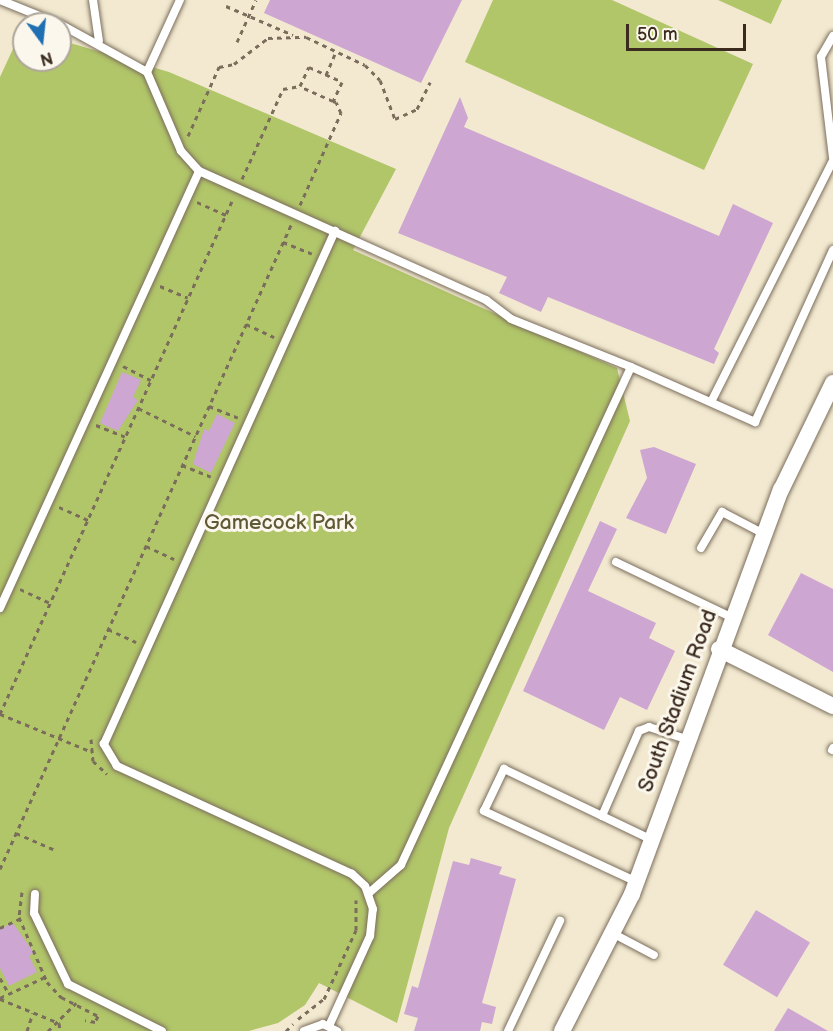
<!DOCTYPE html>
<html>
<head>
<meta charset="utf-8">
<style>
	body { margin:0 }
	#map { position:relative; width:833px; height:1031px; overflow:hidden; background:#f2e9d0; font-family:"Balsamiq Sans",sans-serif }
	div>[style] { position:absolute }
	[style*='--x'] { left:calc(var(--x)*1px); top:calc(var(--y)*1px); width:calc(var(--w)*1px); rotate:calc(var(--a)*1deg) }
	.green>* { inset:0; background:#b1c569 }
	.building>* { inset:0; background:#cda6d2; transform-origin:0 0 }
	.path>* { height:3px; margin-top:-1.5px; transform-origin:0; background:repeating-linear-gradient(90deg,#7b6d5c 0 4.5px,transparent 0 9px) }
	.roads { filter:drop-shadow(0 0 2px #7b6d5c) drop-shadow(0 0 2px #7b6d5c) }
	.service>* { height:8px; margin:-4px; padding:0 4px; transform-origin:4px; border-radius:4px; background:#fff }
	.minor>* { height:16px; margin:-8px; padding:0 8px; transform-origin:8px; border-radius:8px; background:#fff }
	span { translate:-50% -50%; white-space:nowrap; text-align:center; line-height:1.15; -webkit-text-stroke:6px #fbf7ec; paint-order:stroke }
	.park-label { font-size:21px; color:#5e5834 }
	.street-label { font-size:21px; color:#3b2a1e }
	.north { position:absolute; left:12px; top:12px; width:60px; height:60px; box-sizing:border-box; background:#fbf7ec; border:2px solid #aea59a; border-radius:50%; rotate:165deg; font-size:16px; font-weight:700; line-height:24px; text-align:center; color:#3b2a1e }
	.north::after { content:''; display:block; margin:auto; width:21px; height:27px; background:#1f6fb2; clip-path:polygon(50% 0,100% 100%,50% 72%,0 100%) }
	.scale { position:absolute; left:626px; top:24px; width:120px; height:27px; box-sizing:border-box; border:3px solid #3b2a1e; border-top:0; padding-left:8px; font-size:18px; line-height:21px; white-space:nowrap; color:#3b2a1e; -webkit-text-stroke:4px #fbf7ec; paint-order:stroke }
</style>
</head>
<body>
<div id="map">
	<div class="green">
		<i style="clip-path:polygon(493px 0,612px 0,753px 64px,704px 170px,465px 62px)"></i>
		<i style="clip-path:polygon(718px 0,782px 0,771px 24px)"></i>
		<i style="clip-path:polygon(24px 25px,24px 60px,60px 60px,60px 40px,169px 72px,396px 169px,353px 250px,617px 368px,630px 421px,449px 828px,397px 1023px,319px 983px,305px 1005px,278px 1023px,249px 1031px,0 1031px,0 77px)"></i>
	</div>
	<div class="building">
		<i style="clip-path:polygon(270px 0,462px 0,421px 83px,264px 13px)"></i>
		<i style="clip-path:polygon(460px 97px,468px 118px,464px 127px,719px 236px,733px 204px,773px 223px,714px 349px,719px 353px,714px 364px,548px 297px,541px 312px,499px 293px,507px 277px,398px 233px)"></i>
		<i style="clip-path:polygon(122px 372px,141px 380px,133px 397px,138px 400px,118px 431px,100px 423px)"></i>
		<i style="clip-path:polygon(217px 414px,235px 423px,211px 473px,193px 464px,204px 429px,209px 431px)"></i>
		<i style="clip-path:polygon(654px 447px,696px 464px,666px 534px,626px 518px,647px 478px,640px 450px)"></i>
		<i style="clip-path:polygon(600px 521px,617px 529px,588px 591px,656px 623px,649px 638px,675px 651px,647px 710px,620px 697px,604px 730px,523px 691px)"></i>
		<i style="clip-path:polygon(801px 573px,833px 589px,833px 672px,768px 635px)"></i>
		<i style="clip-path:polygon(471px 858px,502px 867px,499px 874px,516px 879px,482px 1003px,496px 1007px,492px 1024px,482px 1022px,480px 1031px,414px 1031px,418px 1018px,404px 1014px,412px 986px,418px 988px,453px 861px,469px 865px)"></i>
		<i style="left:756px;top:910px;width:63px;height:64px;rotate:31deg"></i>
		<i style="clip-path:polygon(13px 923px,34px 953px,29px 956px,37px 972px,9px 986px,0 968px,0 929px)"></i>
		<i style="clip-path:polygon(788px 1008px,828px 1031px,774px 1031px)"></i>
	</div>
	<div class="path">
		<i style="--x:226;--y:6;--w:73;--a:23.4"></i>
		<i style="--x:237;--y:42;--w:46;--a:-65.7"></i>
		<i style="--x:326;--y:75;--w:25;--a:-67"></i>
		<i style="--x:188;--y:136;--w:76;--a:-65.8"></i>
		<i style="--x:219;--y:67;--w:15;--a:-11"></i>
		<i style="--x:234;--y:64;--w:43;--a:-37.4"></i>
		<i style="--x:268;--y:38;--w:38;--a:-2"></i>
		<i style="--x:306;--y:37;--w:65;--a:25.4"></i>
		<i style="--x:365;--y:65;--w:21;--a:45"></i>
		<i style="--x:380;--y:80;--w:42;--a:69"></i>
		<i style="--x:395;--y:119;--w:24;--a:-24"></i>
		<i style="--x:417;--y:109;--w:30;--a:-64"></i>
		<i style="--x:242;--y:179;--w:99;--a:-65.5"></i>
		<i style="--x:283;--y:89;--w:17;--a:-10"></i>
		<i style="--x:197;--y:202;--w:32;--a:24"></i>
		<i style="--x:300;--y:205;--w:101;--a:-66"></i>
		<i style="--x:341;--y:113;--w:12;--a:-114"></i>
		<i style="--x:336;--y:102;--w:3;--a:-162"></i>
		<i style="--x:333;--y:101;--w:36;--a:-156"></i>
		<i style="--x:300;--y:86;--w:21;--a:-65"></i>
		<i style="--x:309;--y:67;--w:36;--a:24"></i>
		<i style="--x:342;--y:82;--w:21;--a:115"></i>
		<i style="--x:283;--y:242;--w:31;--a:22"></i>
		<i style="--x:160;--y:286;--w:30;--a:23"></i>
		<i style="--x:246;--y:324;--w:31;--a:25"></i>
		<i style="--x:123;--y:366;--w:31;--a:27"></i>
		<i style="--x:209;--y:406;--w:31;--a:22"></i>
		<i style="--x:138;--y:408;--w:64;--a:26.2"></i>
		<i style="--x:96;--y:425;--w:31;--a:22"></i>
		<i style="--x:182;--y:465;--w:31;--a:22"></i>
		<i style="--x:59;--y:507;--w:32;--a:24"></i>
		<i style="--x:146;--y:546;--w:31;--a:25"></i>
		<i style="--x:20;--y:589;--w:33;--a:25"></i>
		<i style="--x:108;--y:629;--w:31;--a:25"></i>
		<i style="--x:0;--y:714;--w:565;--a:-65.66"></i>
		<i style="--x:0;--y:714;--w:100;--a:22.4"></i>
		<i style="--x:91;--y:739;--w:22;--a:85"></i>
		<i style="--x:93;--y:761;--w:19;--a:43"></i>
		<i style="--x:16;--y:833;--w:43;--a:23.6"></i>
		<i style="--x:0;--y:869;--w:707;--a:-65.68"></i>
		<i style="--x:22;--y:892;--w:25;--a:97"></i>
		<i style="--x:19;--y:917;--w:71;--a:66.7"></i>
		<i style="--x:47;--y:982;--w:21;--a:47"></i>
		<i style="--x:61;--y:997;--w:42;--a:27.2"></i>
		<i style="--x:98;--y:1016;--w:7;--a:117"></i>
		<i style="--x:95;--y:1022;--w:10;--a:-169"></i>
		<i style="--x:0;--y:928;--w:21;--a:-25"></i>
		<i style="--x:0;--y:978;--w:18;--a:61"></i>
		<i style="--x:0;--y:998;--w:50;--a:-25"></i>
		<i style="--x:0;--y:999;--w:64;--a:22.1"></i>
		<i style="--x:59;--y:1023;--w:8;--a:83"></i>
		<i style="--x:298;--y:1019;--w:33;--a:-38"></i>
		<i style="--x:324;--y:999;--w:76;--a:-65.1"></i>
		<i style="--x:356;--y:930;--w:30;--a:-90"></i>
		<i style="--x:27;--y:1031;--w:19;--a:-72"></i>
		<i style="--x:48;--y:1031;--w:40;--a:-45"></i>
		<i style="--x:286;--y:1031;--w:10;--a:-45"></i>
	</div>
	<div class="roads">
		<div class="service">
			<i style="--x:0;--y:0;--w:64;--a:22.1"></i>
			<i style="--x:93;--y:0;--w:41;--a:81.7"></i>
			<i style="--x:833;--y:36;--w:24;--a:120"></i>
			<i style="--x:821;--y:57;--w:101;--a:83.2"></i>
			<i style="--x:147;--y:72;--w:79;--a:-65.4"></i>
			<i style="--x:199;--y:171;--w:315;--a:24.2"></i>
			<i style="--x:486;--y:300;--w:31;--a:37"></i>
			<i style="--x:511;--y:319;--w:129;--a:21.8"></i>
			<i style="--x:631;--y:367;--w:549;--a:114.79"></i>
			<i style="--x:401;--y:865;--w:43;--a:138.8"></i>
			<i style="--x:631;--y:367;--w:136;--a:23.9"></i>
			<i style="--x:755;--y:422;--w:189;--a:-65.6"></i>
			<i style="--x:711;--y:402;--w:270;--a:-63.2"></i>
			<i style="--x:701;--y:548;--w:42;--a:-59.7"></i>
			<i style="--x:722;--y:512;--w:47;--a:27.6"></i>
			<i style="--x:616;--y:562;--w:127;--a:25.6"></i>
			<i style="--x:0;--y:608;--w:480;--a:-65.5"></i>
			<i style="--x:199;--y:171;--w:27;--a:-132"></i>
			<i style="--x:181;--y:151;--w:86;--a:-113.3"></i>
			<i style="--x:147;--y:72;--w:99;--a:-151.1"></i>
			<i style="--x:832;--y:750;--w:2;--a:-63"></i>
			<i style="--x:602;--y:816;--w:93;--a:-66.5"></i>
			<i style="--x:639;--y:731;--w:11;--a:-22"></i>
			<i style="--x:649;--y:727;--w:40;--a:18"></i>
			<i style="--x:637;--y:882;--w:169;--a:-155.1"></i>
			<i style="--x:484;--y:811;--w:47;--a:-64.5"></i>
			<i style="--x:504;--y:769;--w:164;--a:25.6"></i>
			<i style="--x:35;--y:894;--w:19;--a:93"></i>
			<i style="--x:34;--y:913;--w:79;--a:64.4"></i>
			<i style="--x:68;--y:984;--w:105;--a:26.6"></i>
			<i style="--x:614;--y:934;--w:45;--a:27.7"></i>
			<i style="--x:329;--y:1026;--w:99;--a:-65.5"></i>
			<i style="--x:370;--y:936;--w:27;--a:-84"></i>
			<i style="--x:373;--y:909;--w:24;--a:-109"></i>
			<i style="--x:365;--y:886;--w:18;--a:-137"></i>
			<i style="--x:352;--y:874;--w:259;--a:-155.3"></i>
			<i style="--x:117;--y:766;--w:26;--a:-121"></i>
			<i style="--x:104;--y:744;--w:563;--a:-65.76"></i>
			<i style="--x:304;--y:1031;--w:20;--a:-20"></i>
			<i style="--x:323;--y:1024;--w:16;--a:27"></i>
			<i style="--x:508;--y:1031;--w:122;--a:-64.7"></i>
		</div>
		<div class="minor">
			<i style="--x:719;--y:649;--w:127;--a:26.6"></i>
			<i style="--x:562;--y:1031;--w:154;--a:-62.9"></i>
			<i style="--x:632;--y:894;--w:431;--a:-69.8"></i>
			<i style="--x:781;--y:490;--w:119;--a:-64.1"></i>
		</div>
	</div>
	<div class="park-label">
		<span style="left:279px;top:523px">Gamecock Park</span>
	</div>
	<div class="street-label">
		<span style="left:678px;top:701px;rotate:-70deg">South Stadium Road</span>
	</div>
	<div class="north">N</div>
	<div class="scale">50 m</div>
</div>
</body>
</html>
